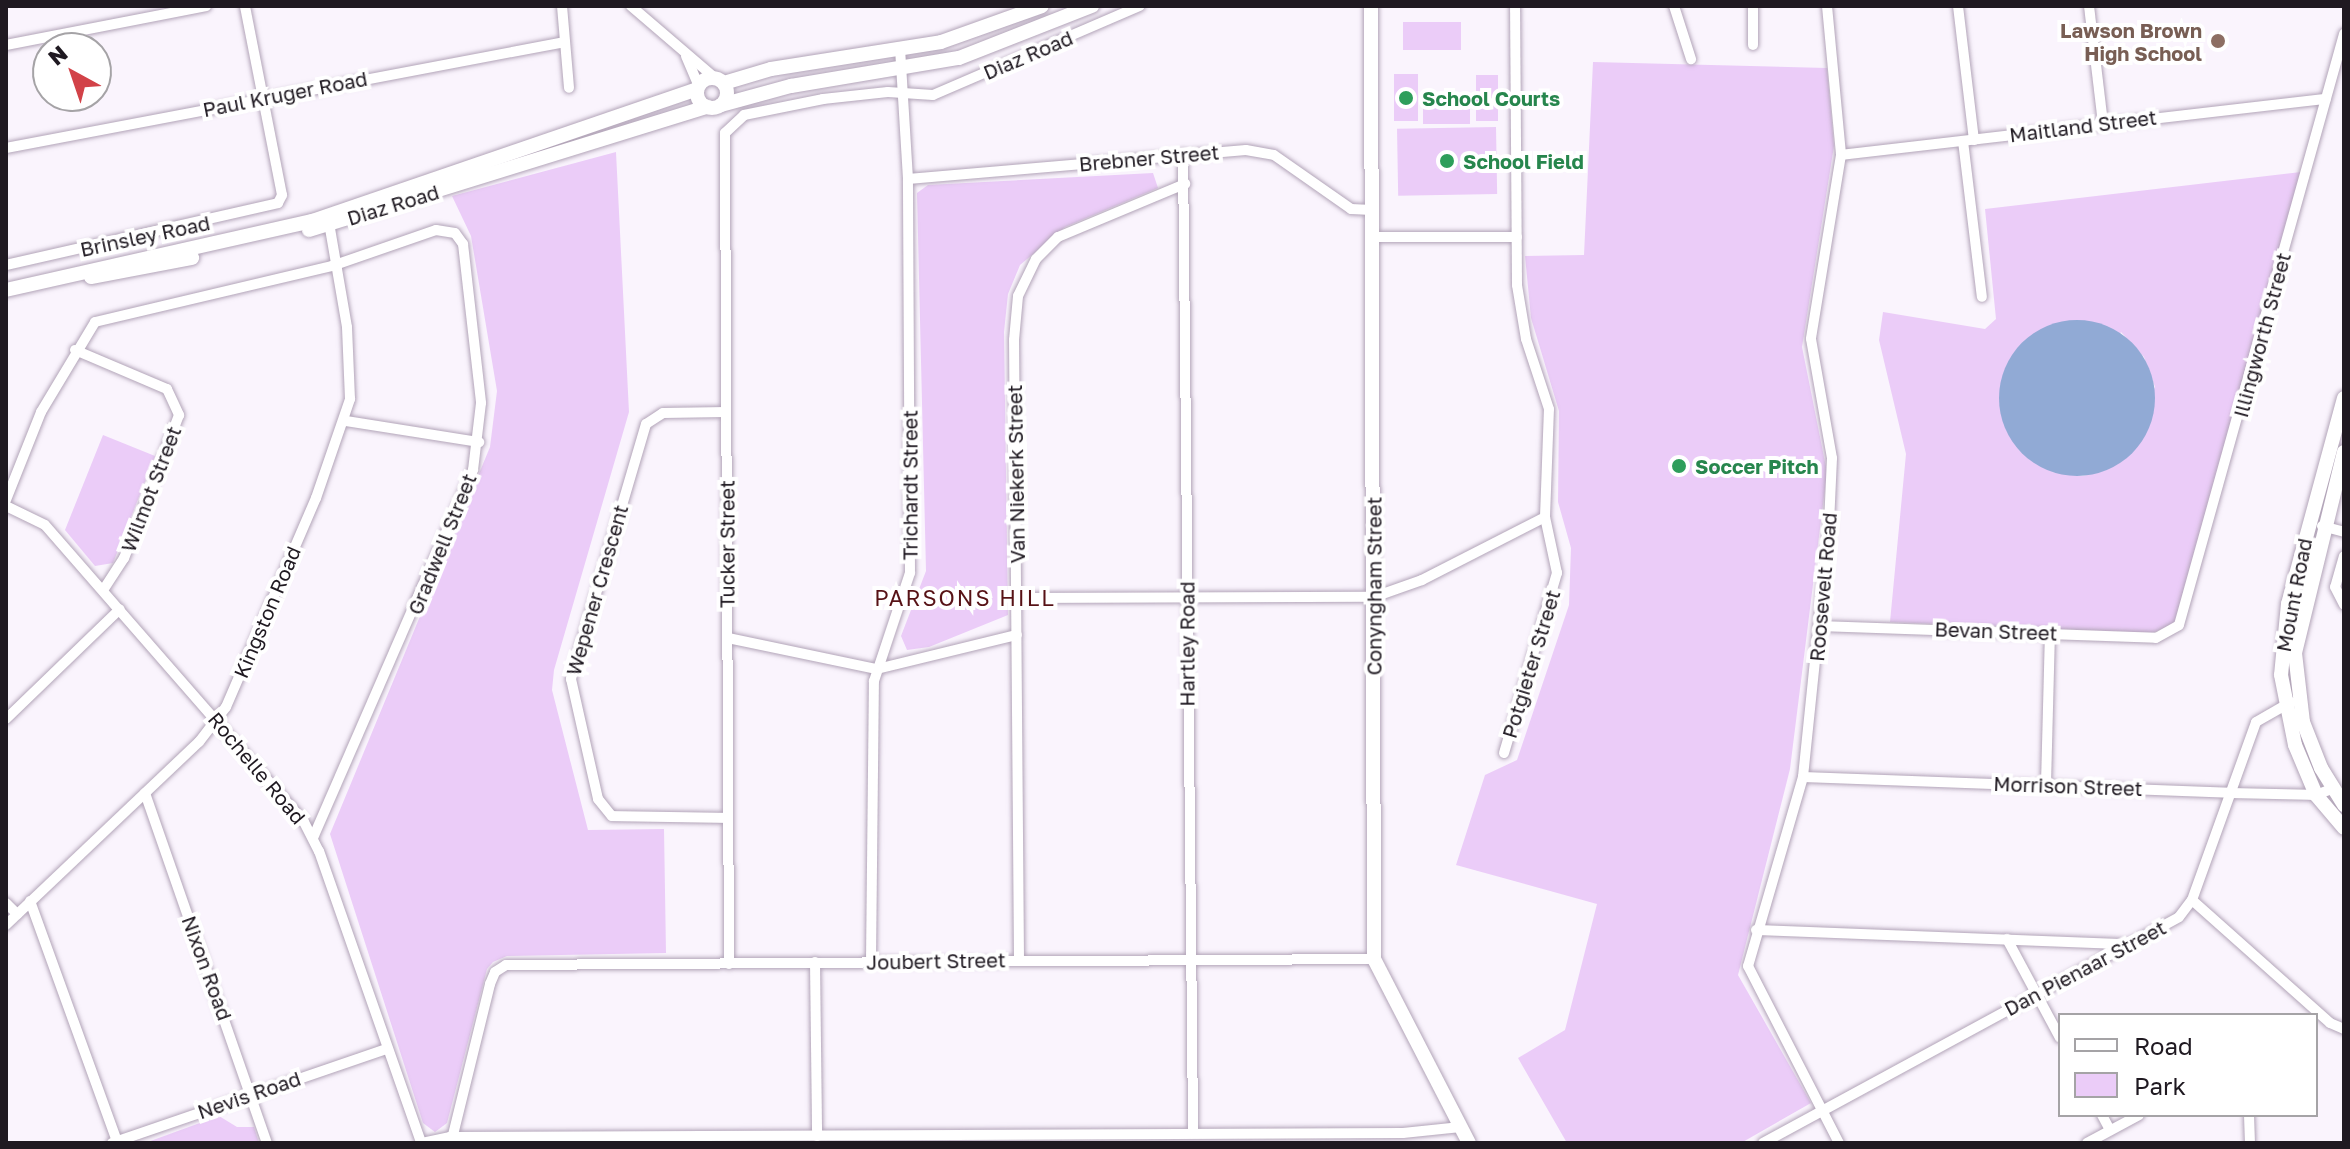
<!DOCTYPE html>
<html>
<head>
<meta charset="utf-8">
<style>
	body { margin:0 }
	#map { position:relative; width:2350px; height:1149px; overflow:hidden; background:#faf4fd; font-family:"Golos Text",sans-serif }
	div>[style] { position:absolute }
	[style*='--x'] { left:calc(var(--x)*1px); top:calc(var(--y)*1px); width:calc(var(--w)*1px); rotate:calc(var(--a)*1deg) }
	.green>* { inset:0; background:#ebccf8; transform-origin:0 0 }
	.water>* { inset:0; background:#91aad5 }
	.round { border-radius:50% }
	.roads { filter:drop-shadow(0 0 2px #b2a4b8) drop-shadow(0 0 2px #b2a4b8) }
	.street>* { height:10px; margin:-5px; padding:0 5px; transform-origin:5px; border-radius:5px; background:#fff }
	.secondary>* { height:14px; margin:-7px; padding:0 7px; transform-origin:7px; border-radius:7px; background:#fff }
	.secondary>.ring { margin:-7px; padding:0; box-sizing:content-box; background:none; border:14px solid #fff; border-radius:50% }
	.dots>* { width:22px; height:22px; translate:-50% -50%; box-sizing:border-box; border:4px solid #fff; border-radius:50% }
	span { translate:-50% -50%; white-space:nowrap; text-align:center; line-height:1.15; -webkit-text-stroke:8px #fff; paint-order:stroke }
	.education-label { font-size:20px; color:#785e54; font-weight:700 }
	.right { translate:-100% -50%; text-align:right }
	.street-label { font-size:20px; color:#1f1921 }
	.leisure-label { font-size:20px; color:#27864d; font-weight:700 }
	.left { translate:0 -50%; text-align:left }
	.neighbourhood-label { font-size:22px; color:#571216; letter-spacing:2px }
	.frame { position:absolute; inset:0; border:8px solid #1f1921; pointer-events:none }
	.legend { position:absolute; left:2058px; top:1013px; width:260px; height:104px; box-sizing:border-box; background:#fff; border:2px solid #a5a3a6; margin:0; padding:10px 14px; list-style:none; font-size:24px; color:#1f1921 }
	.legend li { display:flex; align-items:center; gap:16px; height:40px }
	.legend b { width:40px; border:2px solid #a5a3a6 }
	.north { position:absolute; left:32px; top:32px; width:80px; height:80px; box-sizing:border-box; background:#fff; border:2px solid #a5a3a6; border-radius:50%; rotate:320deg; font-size:22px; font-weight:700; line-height:32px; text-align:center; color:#1f1921 }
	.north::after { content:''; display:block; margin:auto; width:28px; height:36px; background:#d24248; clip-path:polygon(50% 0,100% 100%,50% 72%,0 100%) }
</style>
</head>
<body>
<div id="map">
	<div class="green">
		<i style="left:1461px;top:22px;width:28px;height:58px;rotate:90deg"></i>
		<i style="clip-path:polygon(1593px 62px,1827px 68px,1834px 146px,1802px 347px,1827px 472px,1790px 769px,1738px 975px,1811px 1103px,1741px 1143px,1567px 1143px,1518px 1058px,1565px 1030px,1597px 904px,1456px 865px,1485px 775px,1517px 760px,1569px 605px,1571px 548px,1558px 502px,1559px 411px,1531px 318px,1525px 256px,1584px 255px)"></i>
		<i style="left:1418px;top:74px;width:47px;height:24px;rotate:90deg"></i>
		<i style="left:1476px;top:75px;width:22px;height:46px"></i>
		<i style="left:1423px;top:102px;width:47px;height:22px"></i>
		<i style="left:1496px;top:127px;width:67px;height:99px;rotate:89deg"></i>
		<i style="clip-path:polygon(616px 152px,629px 412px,554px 670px,552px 690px,588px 830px,664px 829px,666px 953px,507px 956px,493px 962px,487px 969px,447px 1123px,435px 1132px,423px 1123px,330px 834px,490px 447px,497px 391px,471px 236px,452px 196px)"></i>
		<i style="clip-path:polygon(evenodd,2301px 172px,2174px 624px,2152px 633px,1890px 622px,1906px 454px,1879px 340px,1883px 312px,1985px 329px,1996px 319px,1985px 209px,2301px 172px,2121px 332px,2144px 357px,2155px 387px,2106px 470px,2083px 476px,2052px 472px,2121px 332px)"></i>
		<i style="clip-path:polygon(1153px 173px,1158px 188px,1065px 227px,1020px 265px,1008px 294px,1004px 332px,1008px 615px,929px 647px,907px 650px,901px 636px,926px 571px,917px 193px,928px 185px)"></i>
		<i style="clip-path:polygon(103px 435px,155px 456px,113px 563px,95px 566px,65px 530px)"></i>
		<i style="clip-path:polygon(219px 1116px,237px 1127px,254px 1127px,259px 1143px,145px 1143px)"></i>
	</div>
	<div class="water">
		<i class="round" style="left:1999px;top:320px;width:156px;height:156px"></i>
	</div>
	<div class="roads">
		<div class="street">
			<i style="--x:562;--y:6;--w:82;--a:85.1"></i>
			<i style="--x:631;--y:6;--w:111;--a:40.6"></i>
			<i style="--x:1674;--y:6;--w:56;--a:72.2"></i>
			<i style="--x:1827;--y:6;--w:150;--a:84.6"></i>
			<i style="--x:1841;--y:155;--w:186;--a:99.3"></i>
			<i style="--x:1811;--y:339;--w:121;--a:80"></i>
			<i style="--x:1832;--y:458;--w:67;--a:92.6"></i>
			<i style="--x:1829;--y:525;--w:253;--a:95.9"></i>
			<i style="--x:1803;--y:777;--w:197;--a:106.2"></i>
			<i style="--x:1748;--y:966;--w:199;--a:62.8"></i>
			<i style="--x:1958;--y:6;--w:135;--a:83.2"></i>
			<i style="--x:2089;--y:6;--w:119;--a:83.2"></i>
			<i style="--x:6;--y:45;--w:204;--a:-11"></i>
			<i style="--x:1753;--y:45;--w:39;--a:-90"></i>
			<i style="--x:686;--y:56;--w:33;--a:67"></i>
			<i style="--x:1963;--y:141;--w:157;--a:83.1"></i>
			<i style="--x:6;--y:148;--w:569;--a:-10.74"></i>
			<i style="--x:1183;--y:154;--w:979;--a:89.41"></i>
			<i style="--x:1841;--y:155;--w:488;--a:-6.6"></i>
			<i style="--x:908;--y:179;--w:339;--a:-4.9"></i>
			<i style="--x:1246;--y:150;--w:28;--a:10"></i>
			<i style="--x:1274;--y:155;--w:94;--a:35"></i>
			<i style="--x:1351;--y:209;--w:21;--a:3"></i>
			<i style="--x:1373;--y:237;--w:144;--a:0"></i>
			<i style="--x:6;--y:265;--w:279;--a:-12.8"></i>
			<i style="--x:278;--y:203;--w:9;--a:-63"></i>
			<i style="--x:282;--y:195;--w:193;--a:-101.1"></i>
			<i style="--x:75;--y:350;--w:100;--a:23"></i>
			<i style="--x:167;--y:389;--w:29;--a:65"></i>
			<i style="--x:179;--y:415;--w:153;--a:111"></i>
			<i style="--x:124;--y:558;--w:38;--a:123"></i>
			<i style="--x:726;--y:412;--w:63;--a:179.1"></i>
			<i style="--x:663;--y:413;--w:20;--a:147"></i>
			<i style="--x:646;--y:424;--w:266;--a:106.4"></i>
			<i style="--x:571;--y:679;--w:123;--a:77.3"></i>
			<i style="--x:598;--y:799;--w:22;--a:51"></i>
			<i style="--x:612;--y:816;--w:115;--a:1"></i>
			<i style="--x:346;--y:421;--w:135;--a:9"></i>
			<i style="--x:6;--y:500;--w:95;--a:-68.3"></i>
			<i style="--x:41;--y:412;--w:105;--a:-59"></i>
			<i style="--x:95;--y:322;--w:244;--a:-13.3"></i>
			<i style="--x:332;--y:266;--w:110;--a:-19.1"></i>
			<i style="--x:436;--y:230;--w:19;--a:9"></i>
			<i style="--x:455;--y:233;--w:14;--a:54"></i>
			<i style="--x:463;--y:244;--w:160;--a:83.5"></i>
			<i style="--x:481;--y:403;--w:67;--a:96.8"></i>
			<i style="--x:473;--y:470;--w:401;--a:113.5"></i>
			<i style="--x:6;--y:506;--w:43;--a:26"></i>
			<i style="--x:45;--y:525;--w:394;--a:48.9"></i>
			<i style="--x:304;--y:822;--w:33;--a:63"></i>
			<i style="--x:319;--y:851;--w:309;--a:70.7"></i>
			<i style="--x:2322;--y:526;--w:23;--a:15"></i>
			<i style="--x:2344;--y:556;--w:32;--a:106"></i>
			<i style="--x:2335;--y:587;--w:20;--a:63"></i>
			<i style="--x:1018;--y:598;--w:356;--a:-0.2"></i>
			<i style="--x:1374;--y:597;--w:51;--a:-19.5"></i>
			<i style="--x:1422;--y:580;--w:138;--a:-27.1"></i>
			<i style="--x:1819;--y:626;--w:337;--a:2"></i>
			<i style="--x:2156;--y:638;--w:26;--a:-29"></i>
			<i style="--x:2179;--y:625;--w:614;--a:-74.4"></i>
			<i style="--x:728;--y:638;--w:152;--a:11.8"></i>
			<i style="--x:877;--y:669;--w:144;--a:-13.7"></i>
			<i style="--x:6;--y:719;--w:158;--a:-44"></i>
			<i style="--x:1504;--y:753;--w:188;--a:-73.6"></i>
			<i style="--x:1557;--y:573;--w:57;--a:-102.1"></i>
			<i style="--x:1545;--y:517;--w:108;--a:-87.9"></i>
			<i style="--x:1549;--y:409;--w:74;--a:-108.2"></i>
			<i style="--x:1526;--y:339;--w:55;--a:-99.5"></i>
			<i style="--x:1517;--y:285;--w:279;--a:-90.4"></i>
			<i style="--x:1803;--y:777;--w:427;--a:2.1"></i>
			<i style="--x:2230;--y:793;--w:86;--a:1.3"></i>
			<i style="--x:2316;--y:795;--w:17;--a:-21"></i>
			<i style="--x:2046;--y:784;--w:151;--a:-88.5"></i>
			<i style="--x:145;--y:793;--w:371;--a:70.8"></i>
			<i style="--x:2192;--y:900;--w:185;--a:41.7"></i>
			<i style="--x:2330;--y:1023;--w:15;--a:23"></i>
			<i style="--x:30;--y:901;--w:255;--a:70.1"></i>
			<i style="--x:6;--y:903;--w:16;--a:45"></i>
			<i style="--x:6;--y:925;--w:266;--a:-43.5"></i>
			<i style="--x:199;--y:742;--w:44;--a:-52.4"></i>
			<i style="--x:226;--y:707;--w:228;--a:-66.7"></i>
			<i style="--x:316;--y:498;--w:105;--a:-71"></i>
			<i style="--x:350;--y:399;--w:72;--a:-92.4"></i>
			<i style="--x:347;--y:327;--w:112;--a:-99.8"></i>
			<i style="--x:1756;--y:930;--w:372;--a:2.2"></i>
			<i style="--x:2007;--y:939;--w:112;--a:61.8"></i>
			<i style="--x:1019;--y:959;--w:619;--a:-90.46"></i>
			<i style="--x:1014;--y:340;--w:44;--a:-84.8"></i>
			<i style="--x:1018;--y:296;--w:41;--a:-64.1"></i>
			<i style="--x:1036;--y:259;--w:31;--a:-45"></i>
			<i style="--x:1058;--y:237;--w:138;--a:-22.7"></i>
			<i style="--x:871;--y:961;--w:280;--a:-89.4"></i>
			<i style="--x:874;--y:681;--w:114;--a:-71.6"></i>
			<i style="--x:910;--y:573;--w:394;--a:-90.3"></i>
			<i style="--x:908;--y:179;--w:129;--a:-93.5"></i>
			<i style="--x:815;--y:962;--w:174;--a:89.3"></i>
			<i style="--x:729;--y:964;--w:831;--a:-90.28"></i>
			<i style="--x:725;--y:133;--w:26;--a:-43"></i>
			<i style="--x:744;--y:115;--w:81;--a:-11.4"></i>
			<i style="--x:823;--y:99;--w:65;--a:-6.1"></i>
			<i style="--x:888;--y:92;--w:45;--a:3.8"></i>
			<i style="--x:933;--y:95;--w:225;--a:-23.3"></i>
			<i style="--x:2102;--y:1115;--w:17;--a:62"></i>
			<i style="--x:2249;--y:1115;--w:28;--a:88"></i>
			<i style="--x:112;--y:1143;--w:290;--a:-18.9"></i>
			<i style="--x:422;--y:1143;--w:29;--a:-12"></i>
			<i style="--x:450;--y:1137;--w:953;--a:-0.24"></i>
			<i style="--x:1403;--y:1133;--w:58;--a:-5.9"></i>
			<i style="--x:451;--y:1143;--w:164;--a:-76.2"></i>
			<i style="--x:490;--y:984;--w:13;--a:-67"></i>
			<i style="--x:495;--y:972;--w:13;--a:-32"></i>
			<i style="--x:506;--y:965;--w:868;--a:-0.4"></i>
			<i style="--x:1763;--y:1143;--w:473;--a:-28.5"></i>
			<i style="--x:2179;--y:917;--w:21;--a:-53"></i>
			<i style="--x:2192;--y:900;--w:189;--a:-70.2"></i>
			<i style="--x:2256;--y:722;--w:40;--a:-29.7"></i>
			<i style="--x:2087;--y:1143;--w:59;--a:-28.3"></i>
		</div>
		<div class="secondary">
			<i style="--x:1371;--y:6;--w:953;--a:89.82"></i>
			<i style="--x:1374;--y:959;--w:207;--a:62.7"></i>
			<i class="ring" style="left:697px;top:78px;width:16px;height:16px"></i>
			<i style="--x:724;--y:83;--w:49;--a:-16.6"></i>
			<i style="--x:771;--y:69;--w:172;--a:-9"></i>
			<i style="--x:941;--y:42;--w:107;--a:-19.6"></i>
			<i style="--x:721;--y:105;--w:73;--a:-15.2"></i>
			<i style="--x:791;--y:86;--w:170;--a:-9.5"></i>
			<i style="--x:959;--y:58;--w:143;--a:-21.4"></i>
			<i style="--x:309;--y:230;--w:417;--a:-17.2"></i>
			<i style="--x:91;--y:277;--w:103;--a:-10.7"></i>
			<i style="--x:6;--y:290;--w:314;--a:-12.7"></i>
			<i style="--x:312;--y:221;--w:407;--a:-18.9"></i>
			<i style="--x:2344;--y:398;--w:213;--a:105.2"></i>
			<i style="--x:2288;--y:604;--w:71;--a:95.6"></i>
			<i style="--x:2281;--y:675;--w:71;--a:78.7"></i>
			<i style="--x:2295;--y:745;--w:54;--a:67.2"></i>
			<i style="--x:2316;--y:795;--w:43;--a:49.7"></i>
			<i style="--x:2344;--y:452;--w:207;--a:103.7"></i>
			<i style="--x:2295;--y:653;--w:69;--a:83.4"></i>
			<i style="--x:2303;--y:722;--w:49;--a:68.6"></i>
			<i style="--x:2321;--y:768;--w:44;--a:58.1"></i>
		</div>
	</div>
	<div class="dots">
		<i style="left:2218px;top:41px;background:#8d6e63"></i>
		<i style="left:1406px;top:98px;background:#2e9e5b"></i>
		<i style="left:1447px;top:161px;background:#2e9e5b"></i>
		<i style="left:1679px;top:466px;background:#2e9e5b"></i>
	</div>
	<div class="education-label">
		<span class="right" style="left:2202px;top:42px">Lawson Brown<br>High School</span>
	</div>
	<div class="street-label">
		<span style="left:1028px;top:55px;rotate:-23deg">Diaz Road</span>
		<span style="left:285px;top:94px;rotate:-11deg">Paul Kruger Road</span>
		<span style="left:2083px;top:126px;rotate:-7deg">Maitland Street</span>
		<span style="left:1149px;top:158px;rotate:-5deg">Brebner Street</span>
		<span style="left:393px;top:205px;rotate:-17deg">Diaz Road</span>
		<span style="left:145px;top:236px;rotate:-12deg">Brinsley Road</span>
		<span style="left:2262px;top:335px;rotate:-75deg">Illingworth Street</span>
		<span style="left:1016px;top:474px;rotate:-91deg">Van Niekerk Street</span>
		<span style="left:910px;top:485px;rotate:-90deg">Trichardt Street</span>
		<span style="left:151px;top:489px;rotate:-69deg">Wilmot Street</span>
		<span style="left:442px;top:544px;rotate:-68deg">Gradwell Street</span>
		<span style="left:727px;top:544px;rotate:-90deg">Tucker Street</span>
		<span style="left:1374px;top:586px;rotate:-90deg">Conyngham Street</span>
		<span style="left:1823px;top:587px;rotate:-85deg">Roosevelt Road</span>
		<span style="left:597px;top:590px;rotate:-74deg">Wepener Crescent</span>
		<span style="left:2294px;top:595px;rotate:-79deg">Mount Road</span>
		<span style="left:267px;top:612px;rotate:-67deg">Kingston Road</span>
		<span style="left:1996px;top:631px;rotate:2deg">Bevan Street</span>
		<span style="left:1187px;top:644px;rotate:-90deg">Hartley Road</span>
		<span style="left:1531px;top:664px;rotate:-73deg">Potgieter Street</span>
		<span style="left:257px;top:768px;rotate:50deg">Rochelle Road</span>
		<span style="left:2068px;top:786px;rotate:2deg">Morrison Street</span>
		<span style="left:936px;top:961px;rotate:-1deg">Joubert Street</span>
		<span style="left:207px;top:968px;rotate:70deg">Nixon Road</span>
		<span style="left:2085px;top:968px;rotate:-28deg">Dan Pienaar Street</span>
		<span style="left:249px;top:1095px;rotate:-19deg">Nevis Road</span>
	</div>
	<div class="leisure-label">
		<span class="left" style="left:1422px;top:98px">School Courts</span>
		<span class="left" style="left:1463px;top:161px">School Field</span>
		<span class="left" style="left:1695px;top:466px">Soccer Pitch</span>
	</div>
	<div class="neighbourhood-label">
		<span style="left:965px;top:598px">PARSONS HILL</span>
	</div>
	<div class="frame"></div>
	<ul class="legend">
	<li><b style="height:10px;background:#fff"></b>Road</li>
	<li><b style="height:22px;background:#ebccf8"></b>Park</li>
	</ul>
	<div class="north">N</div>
</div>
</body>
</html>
